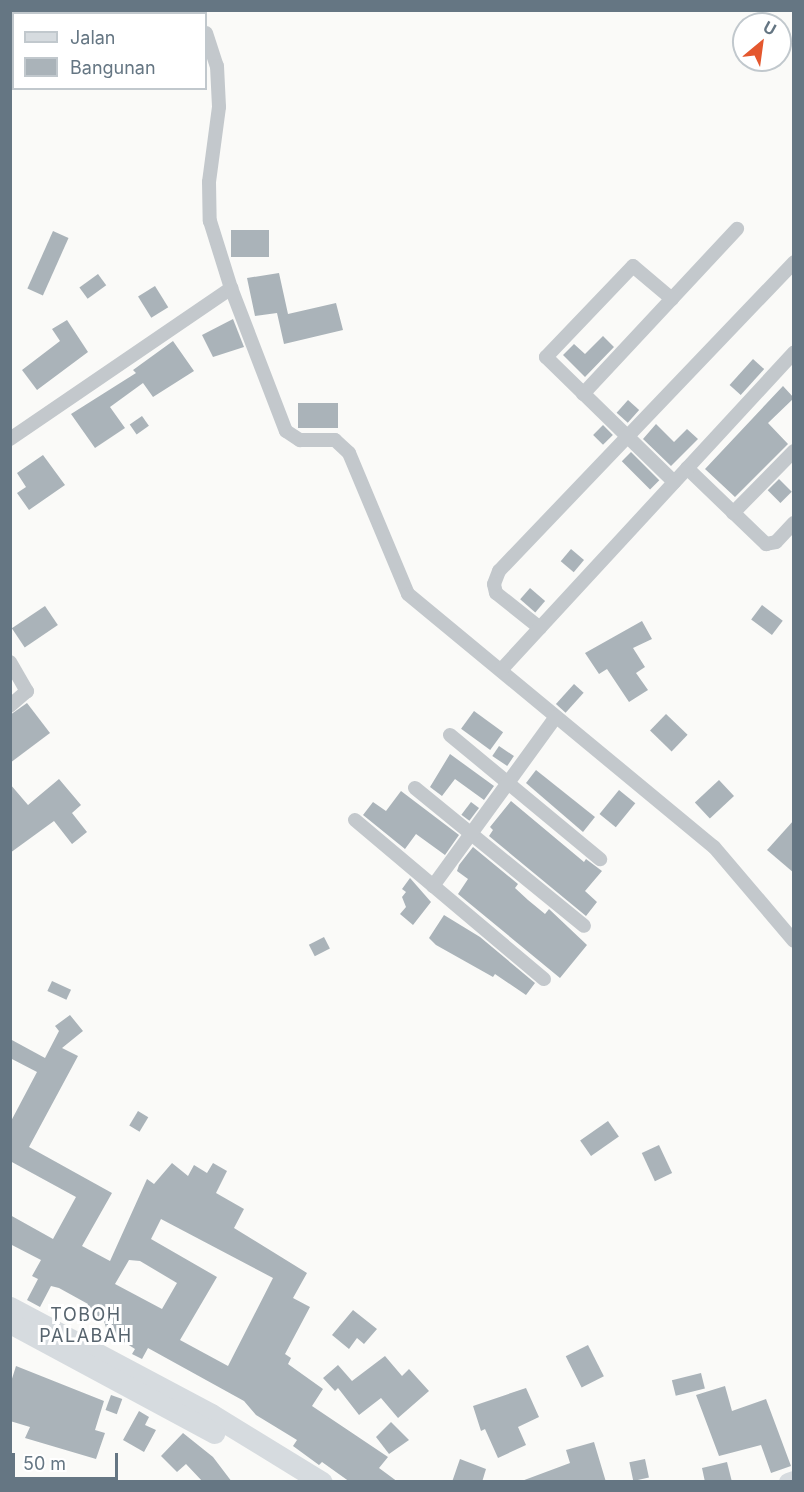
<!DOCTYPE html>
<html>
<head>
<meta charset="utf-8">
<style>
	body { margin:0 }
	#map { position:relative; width:804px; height:1492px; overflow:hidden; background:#fafaf8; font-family:Inter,sans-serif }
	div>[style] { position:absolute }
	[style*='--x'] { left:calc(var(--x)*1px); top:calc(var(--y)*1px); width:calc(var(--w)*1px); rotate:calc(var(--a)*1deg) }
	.building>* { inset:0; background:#aab3b9; transform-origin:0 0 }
	.minor>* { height:14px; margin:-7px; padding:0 7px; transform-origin:7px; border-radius:7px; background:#c3c8cc }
	.major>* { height:18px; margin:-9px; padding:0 9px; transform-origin:9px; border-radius:9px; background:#d6dbdf }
	.highway>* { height:21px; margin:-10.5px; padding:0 10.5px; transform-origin:10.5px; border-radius:10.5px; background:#d6dbdf }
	span { translate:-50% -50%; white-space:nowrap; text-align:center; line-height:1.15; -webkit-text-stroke:6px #fff; paint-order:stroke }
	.quarter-label { font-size:18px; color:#57646e; letter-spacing:1.5px }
	.frame { position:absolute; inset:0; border:12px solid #657683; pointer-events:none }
	.legend { position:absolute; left:12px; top:12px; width:195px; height:78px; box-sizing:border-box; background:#fff; border:2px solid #c1c8cd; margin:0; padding:8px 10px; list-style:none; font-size:18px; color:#657683 }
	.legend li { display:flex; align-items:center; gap:12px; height:30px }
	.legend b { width:30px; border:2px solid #c1c8cd }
	.north { position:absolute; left:732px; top:12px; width:60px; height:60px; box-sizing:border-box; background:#fff; border:2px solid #c1c8cd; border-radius:50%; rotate:29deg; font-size:16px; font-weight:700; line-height:24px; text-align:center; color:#657683 }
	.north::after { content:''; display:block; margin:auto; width:21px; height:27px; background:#e4572e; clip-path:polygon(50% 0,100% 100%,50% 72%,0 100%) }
	.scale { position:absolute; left:12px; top:1453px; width:106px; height:27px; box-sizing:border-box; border:3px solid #657683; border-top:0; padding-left:8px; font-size:18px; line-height:21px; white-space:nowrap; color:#657683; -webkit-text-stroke:4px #fff; paint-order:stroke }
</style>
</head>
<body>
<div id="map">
	<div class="building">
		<i style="left:231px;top:230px;width:38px;height:27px"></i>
		<i style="left:53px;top:231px;width:17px;height:63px;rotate:24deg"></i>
		<i style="clip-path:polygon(279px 273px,288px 314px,336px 303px,343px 330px,284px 344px,277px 313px,255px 316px,247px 278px)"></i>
		<i style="left:98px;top:274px;width:14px;height:23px;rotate:54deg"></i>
		<i style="left:155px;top:286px;width:25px;height:20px;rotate:58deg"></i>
		<i style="clip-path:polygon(233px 319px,244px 347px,213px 357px,202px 335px)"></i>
		<i style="clip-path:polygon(67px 320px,88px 352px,37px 390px,22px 370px,60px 341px,52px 329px)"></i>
		<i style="clip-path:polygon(603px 336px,614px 347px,585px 377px,563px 355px,574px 344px,585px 354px)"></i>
		<i style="clip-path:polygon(173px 341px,194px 371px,153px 397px,143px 383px,110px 407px,125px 428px,95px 448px,71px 414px,136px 373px,133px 370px)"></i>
		<i style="left:753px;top:359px;width:15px;height:35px;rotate:42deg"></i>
		<i style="clip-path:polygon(783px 386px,794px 398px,768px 423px,788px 444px,735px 497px,705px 469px)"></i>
		<i style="left:628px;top:400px;width:15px;height:17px;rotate:42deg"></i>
		<i style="left:298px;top:403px;width:40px;height:25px"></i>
		<i style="left:142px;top:416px;width:12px;height:15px;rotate:55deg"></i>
		<i style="clip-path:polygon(656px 424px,674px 442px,687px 429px,698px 439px,671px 466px,643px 439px)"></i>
		<i style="left:603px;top:425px;width:14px;height:14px;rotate:45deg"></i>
		<i style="left:631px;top:452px;width:40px;height:13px;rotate:45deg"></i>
		<i style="clip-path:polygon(43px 455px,65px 485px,29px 510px,17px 493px,26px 487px,17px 473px)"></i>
		<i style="left:779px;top:479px;width:18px;height:16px;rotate:45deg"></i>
		<i style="left:571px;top:549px;width:17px;height:16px;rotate:40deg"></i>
		<i style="left:530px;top:588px;width:20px;height:15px;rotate:41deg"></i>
		<i style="left:762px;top:605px;width:26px;height:18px;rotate:37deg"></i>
		<i style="left:45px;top:606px;width:23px;height:40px;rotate:56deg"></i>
		<i style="clip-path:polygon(642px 621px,652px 639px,633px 648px,645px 667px,636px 673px,648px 690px,629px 702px,607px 669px,599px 674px,585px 653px)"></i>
		<i style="left:574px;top:684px;width:13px;height:27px;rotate:42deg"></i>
		<i style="clip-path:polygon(27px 703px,50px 733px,10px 763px,10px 715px)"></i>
		<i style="left:474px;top:711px;width:36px;height:22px;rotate:36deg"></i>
		<i style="left:666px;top:714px;width:30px;height:23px;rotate:44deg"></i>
		<i style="left:499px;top:746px;width:18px;height:12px;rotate:34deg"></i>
		<i style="clip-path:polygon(450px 754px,494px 786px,484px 800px,455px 779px,442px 796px,430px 787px)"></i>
		<i style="clip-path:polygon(536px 770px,595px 817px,583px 832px,526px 783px)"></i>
		<i style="clip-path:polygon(59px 779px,81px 805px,72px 813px,87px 832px,72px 844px,54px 821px,10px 853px,10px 784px,28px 805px)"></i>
		<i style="left:719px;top:780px;width:22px;height:33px;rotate:47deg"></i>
		<i style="left:619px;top:790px;width:21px;height:31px;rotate:39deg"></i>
		<i style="clip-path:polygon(401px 791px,459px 835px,445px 855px,416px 834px,405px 849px,363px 815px,373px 802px,386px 811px)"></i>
		<i style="clip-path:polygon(511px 801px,584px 862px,586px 859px,602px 871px,585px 891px,597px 902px,586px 916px,489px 836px,493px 830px,490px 827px)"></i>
		<i style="left:471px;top:802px;width:10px;height:16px;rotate:37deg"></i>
		<i style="clip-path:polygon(794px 820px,794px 873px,767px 850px)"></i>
		<i style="clip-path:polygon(473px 847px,518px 884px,515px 888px,528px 900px,545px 914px,549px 909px,587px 945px,560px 978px,458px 894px,468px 879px,457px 871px,459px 865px)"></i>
		<i style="clip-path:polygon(410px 878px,431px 902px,413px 925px,400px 914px,406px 907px,402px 897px,406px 892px,402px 889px)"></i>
		<i style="clip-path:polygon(444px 915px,480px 937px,535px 983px,526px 995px,495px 974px,493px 977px,436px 945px,429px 938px)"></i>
		<i style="left:324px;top:937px;width:13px;height:17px;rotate:63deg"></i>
		<i style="left:52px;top:981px;width:21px;height:11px;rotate:25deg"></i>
		<i style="clip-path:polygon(evenodd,70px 1015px,83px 1031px,62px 1048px,78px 1056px,29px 1147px,112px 1193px,82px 1246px,110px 1261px,147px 1179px,154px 1184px,172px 1163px,188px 1176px,194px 1165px,207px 1173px,213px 1163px,227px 1171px,216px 1193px,244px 1209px,234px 1228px,307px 1273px,293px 1298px,310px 1307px,285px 1354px,291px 1358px,288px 1364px,323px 1389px,312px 1406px,388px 1457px,379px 1468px,398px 1482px,350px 1482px,322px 1462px,319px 1465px,293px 1446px,297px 1440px,256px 1415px,244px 1401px,148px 1348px,142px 1359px,132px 1354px,135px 1349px,107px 1331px,104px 1321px,84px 1310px,88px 1304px,59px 1288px,51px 1286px,40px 1307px,27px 1300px,38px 1279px,32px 1276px,41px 1260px,10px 1244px,10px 1215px,53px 1239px,76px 1197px,10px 1161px,10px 1123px,37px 1072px,10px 1058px,10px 1039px,45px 1058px,59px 1031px,55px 1026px,70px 1015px,161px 1219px,273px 1278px,228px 1366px,180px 1340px,217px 1277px,151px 1239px,161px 1219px,70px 1015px,129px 1260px,140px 1261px,177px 1283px,162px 1309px,115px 1284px,129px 1260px)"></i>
		<i style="left:138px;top:1111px;width:12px;height:17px;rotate:31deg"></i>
		<i style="left:608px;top:1121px;width:19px;height:34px;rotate:55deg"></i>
		<i style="left:659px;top:1145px;width:31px;height:19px;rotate:65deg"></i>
		<i style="clip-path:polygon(353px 1310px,377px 1329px,364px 1344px,357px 1338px,349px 1349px,332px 1335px)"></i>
		<i style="left:588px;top:1345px;width:35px;height:25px;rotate:63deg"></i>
		<i style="clip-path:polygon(385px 1356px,402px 1376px,409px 1369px,429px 1391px,398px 1418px,381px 1398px,359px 1415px,338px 1388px,335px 1391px,323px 1378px,338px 1365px,352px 1381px)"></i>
		<i style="clip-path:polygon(16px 1366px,104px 1401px,95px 1430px,105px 1433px,96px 1459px,25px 1438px,30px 1427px,10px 1421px,10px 1385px)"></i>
		<i style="left:701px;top:1373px;width:16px;height:30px;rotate:76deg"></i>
		<i style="clip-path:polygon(725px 1386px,732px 1411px,766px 1399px,791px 1466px,771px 1473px,761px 1445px,719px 1456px,696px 1395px)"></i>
		<i style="clip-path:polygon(526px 1388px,539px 1417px,518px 1427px,526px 1445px,498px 1458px,485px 1429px,481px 1431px,473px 1406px)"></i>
		<i style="left:111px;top:1395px;width:12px;height:16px;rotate:20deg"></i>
		<i style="clip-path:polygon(139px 1411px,149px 1417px,145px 1425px,156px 1430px,144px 1452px,123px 1440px)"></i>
		<i style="clip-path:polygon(391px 1422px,409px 1440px,389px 1454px,376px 1437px)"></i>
		<i style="clip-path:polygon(183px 1433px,213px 1457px,232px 1482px,203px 1482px,186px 1464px,177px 1472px,161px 1456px)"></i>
		<i style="clip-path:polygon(594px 1442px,606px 1482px,519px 1482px,570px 1463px,566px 1450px)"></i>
		<i style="clip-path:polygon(460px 1459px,486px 1469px,482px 1482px,452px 1482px)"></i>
		<i style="left:645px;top:1459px;width:19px;height:16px;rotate:78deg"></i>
		<i style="clip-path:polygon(727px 1462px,732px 1482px,705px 1482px,702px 1468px)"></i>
	</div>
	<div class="minor">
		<i style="--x:188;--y:10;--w:4;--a:63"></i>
		<i style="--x:206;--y:33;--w:35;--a:72"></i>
		<i style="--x:217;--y:66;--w:41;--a:87.2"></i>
		<i style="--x:219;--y:107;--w:76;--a:97.6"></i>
		<i style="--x:209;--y:182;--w:39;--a:89"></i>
		<i style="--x:210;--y:221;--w:70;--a:72.6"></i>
		<i style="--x:672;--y:299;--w:51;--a:-139.8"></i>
		<i style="--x:633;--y:266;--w:126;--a:133.7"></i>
		<i style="--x:546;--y:357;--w:179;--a:44.3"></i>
		<i style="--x:583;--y:394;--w:226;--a:-47"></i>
		<i style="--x:10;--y:439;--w:268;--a:-34.3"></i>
		<i style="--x:231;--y:288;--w:153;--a:69"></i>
		<i style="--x:286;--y:431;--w:17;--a:33"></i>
		<i style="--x:300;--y:440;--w:35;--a:0"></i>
		<i style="--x:335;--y:440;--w:19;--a:43"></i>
		<i style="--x:349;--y:453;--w:153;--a:67.3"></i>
		<i style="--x:408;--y:594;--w:397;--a:39.6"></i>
		<i style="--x:714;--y:847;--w:123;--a:49.6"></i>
		<i style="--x:687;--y:468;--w:110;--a:43.9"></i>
		<i style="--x:766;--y:544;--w:10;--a:-11"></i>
		<i style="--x:776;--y:542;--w:26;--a:-47"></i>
		<i style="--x:733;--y:513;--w:87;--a:-45.5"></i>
		<i style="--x:540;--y:628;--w:56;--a:-141.5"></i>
		<i style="--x:496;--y:593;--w:9;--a:-103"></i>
		<i style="--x:494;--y:584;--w:14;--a:-69"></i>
		<i style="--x:499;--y:571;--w:427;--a:-46.3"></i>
		<i style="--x:10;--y:662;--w:34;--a:60"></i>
		<i style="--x:27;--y:691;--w:23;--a:139"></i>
		<i style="--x:501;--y:670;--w:432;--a:-47.3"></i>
		<i style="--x:450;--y:735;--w:195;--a:39.6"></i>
		<i style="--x:415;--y:788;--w:218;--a:39.2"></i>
		<i style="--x:355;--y:820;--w:247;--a:40.1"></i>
		<i style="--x:433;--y:886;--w:209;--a:-54"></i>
	</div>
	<div class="major">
		<i style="--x:788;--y:1482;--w:6;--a:-18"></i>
	</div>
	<div class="highway">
		<i style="--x:10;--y:1307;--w:228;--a:28"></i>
		<i style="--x:211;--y:1414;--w:130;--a:31.5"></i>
		<i style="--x:10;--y:1323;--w:232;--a:28.3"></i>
	</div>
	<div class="quarter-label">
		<span style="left:86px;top:1326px">TOBOH<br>PALABAH</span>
	</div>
	<div class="frame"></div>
	<ul class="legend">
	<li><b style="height:8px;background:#d6dbdf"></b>Jalan</li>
	<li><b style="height:16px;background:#aab3b9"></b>Bangunan</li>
	</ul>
	<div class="north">U</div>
	<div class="scale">50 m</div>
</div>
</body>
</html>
